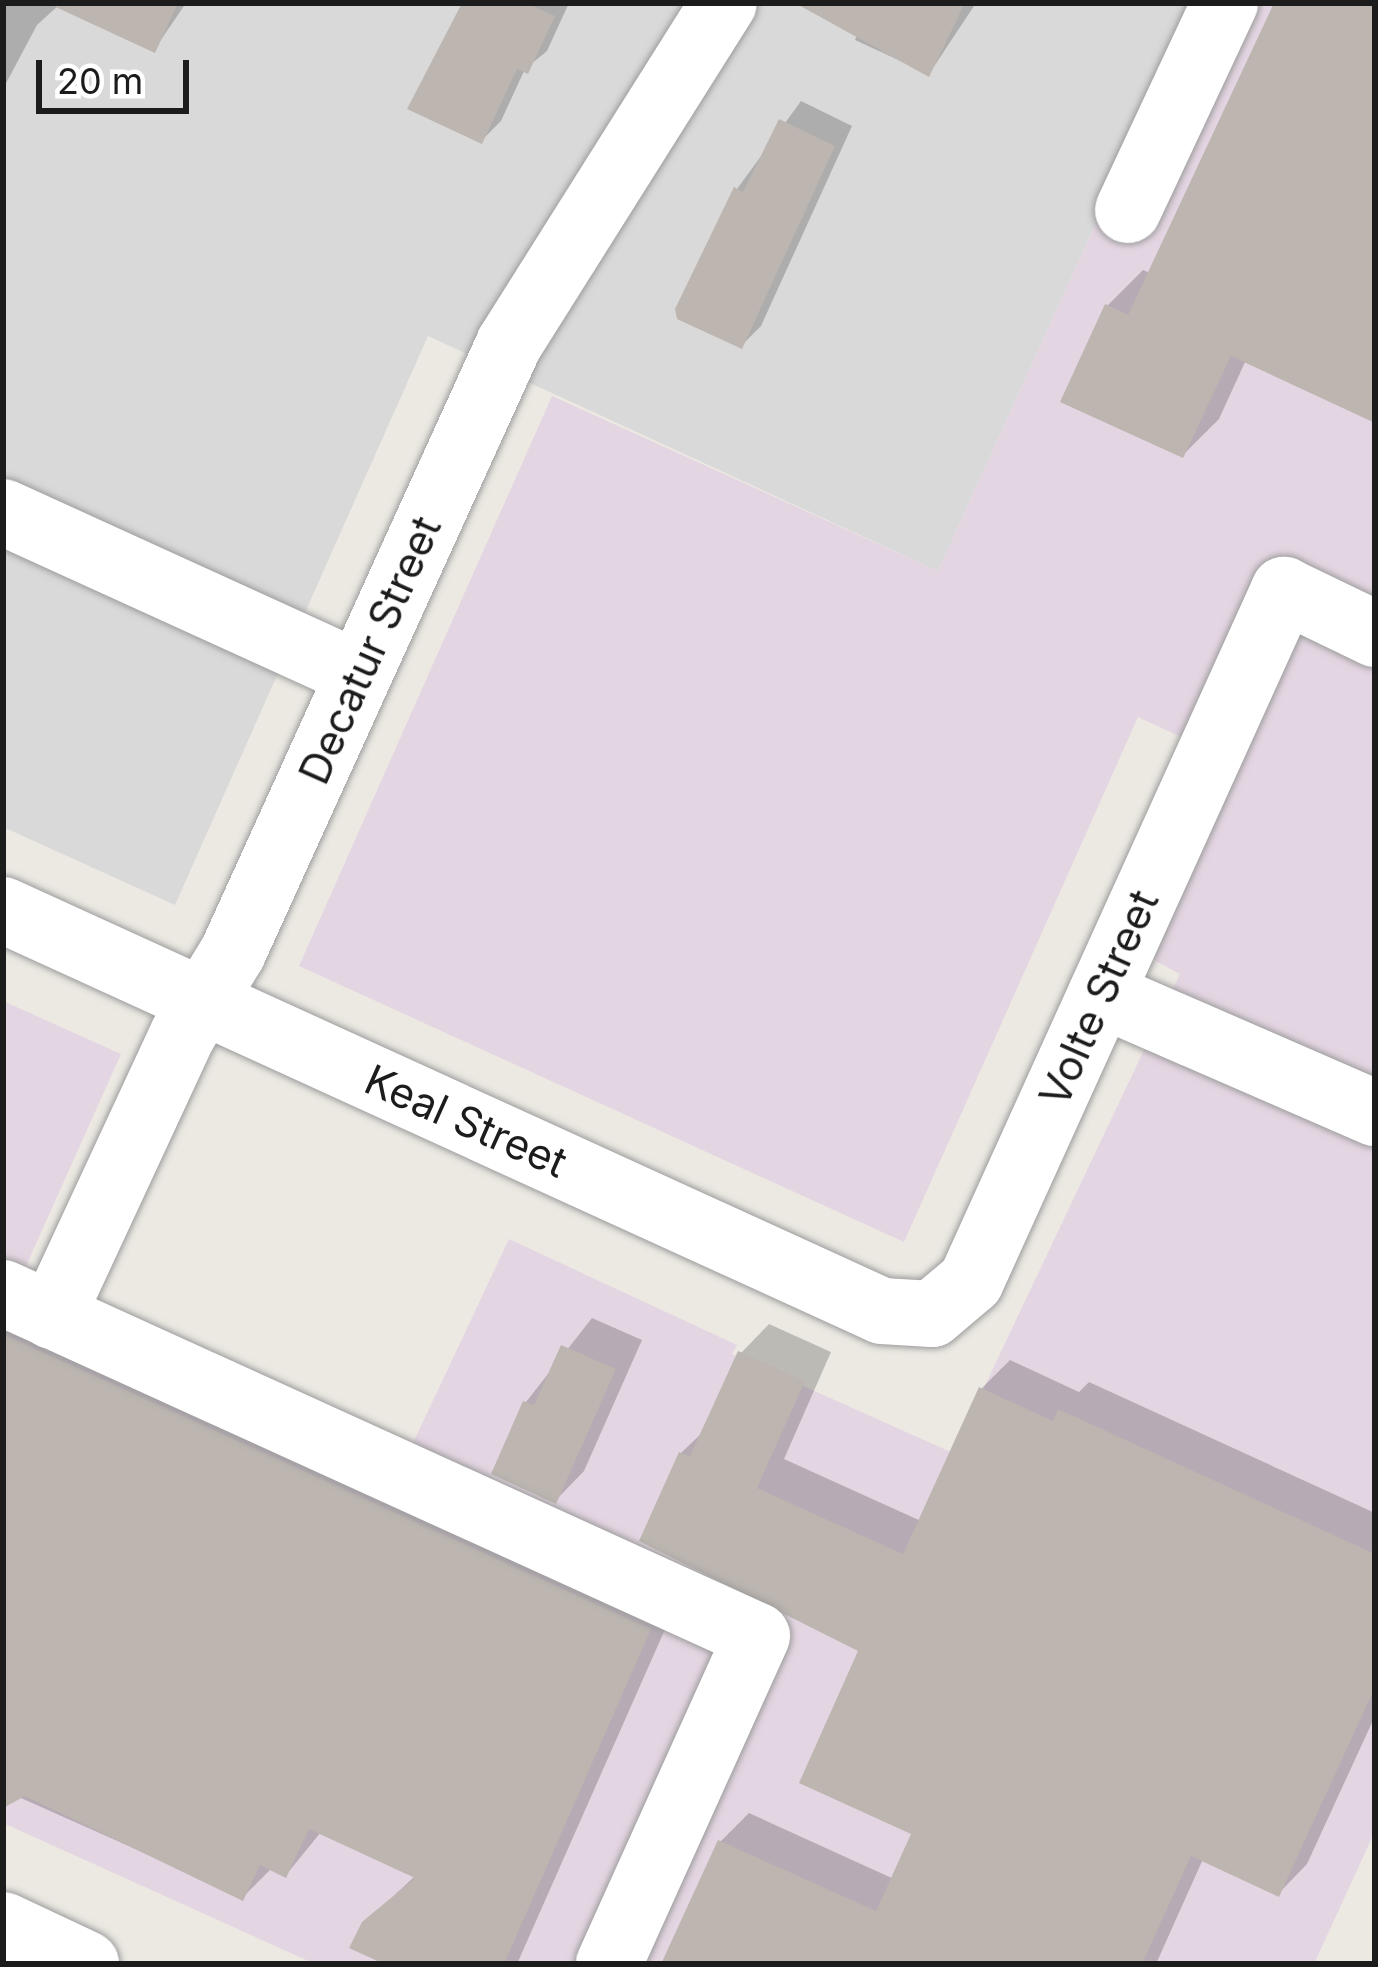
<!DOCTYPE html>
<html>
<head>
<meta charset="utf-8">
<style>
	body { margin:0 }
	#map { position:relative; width:1378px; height:1967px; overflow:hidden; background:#ece9e3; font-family:Inter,sans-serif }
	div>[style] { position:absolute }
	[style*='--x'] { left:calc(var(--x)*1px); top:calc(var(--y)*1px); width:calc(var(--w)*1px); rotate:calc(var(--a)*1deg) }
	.residential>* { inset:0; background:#dad9d9 }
	.industrial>* { inset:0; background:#e4d5e2 }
	.shadow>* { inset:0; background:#0003 }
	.building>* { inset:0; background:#bcb5b0 }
	.roads { filter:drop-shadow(0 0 3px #9d9d9d) drop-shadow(0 0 3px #9d9d9d) }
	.minor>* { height:66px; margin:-33px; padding:0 33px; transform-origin:33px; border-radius:33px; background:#fff }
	span { translate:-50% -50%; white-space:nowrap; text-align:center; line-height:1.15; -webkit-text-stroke:9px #fff; paint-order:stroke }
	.street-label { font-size:42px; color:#1c1c1c }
	.frame { position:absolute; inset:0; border:6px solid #1c1c1c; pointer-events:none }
	.scale { position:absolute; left:36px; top:60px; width:153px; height:54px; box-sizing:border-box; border:6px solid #1c1c1c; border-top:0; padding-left:15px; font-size:36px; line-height:42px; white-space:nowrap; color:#1c1c1c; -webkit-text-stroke:9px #fff; paint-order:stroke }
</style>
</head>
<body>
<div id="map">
	<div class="residential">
		<i style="clip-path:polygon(3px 3px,1196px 3px,938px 571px,428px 336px,175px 905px,3px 827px)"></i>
	</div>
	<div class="industrial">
		<i style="clip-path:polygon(1196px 3px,1375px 3px,1375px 1831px,1314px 1964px,627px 1964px,778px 1630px,405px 1460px,509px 1239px,737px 1345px,732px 1354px,953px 1453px,1180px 974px,1150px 958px,1241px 765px,1138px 717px,904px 1242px,299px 966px,552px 396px,938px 571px)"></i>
		<i style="clip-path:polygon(3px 1001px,121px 1054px,14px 1293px,3px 1288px)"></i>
		<i style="clip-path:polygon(3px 1315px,732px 1646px,589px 1964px,315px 1964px,3px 1823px)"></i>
	</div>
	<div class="shadow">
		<i style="clip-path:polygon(3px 3px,186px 3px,154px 50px,59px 5px,37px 25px,3px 89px)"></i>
		<i style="clip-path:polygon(464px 3px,569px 3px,547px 51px,525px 69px,501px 121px,482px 140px)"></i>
		<i style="clip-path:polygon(871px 3px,976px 3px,929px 74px,855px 40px)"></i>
		<i style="clip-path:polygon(1277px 3px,1375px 3px,1375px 420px,1246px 360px,1219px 419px,1183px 455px,1107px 306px,1143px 270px,1150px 273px)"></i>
		<i style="clip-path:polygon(801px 101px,852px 126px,761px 326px,742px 345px,737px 189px)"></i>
		<i style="clip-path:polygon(3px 1280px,678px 1600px,517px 1964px,397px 1964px,364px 1924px,416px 1875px,321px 1832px,286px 1875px,272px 1868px,243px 1897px,3px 1790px)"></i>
		<i style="clip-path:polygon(592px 1318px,642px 1340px,584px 1471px,556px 1500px,526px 1402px)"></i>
		<i style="clip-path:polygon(769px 1324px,831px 1352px,784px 1459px,921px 1521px,982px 1388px,1010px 1360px,1079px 1392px,1089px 1382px,1375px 1513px,1375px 1716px,1307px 1864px,1279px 1893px,1203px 1859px,1156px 1964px,665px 1964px,720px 1842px,749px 1813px,894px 1879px,915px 1832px,862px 1650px,681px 1453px,707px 1428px,741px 1353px)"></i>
	</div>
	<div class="building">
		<i style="clip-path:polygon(47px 3px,178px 3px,155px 53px)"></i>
		<i style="clip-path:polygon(462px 3px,526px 3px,555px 16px,528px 74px,517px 69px,482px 144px,407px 109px)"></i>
		<i style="clip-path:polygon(795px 3px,965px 3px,929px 77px)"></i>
		<i style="clip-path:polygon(1274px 3px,1375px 3px,1375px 423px,1231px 356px,1183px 458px,1060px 402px,1105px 304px,1128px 315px)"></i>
		<i style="clip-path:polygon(779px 119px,835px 146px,742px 349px,677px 319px,675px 309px,734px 187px,743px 192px)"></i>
		<i style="clip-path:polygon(3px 1334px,651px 1629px,504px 1964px,384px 1964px,349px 1948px,362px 1922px,415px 1878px,309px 1829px,286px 1878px,260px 1865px,243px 1901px,25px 1796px,3px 1808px)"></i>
		<i style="clip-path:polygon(561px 1345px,616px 1369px,556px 1504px,491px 1474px,523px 1401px,534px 1405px)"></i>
		<i style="clip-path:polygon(738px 1351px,805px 1381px,757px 1488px,903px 1554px,979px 1387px,1053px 1421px,1058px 1409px,1375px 1554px,1375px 1687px,1279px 1897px,1191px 1856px,1142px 1964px,661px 1964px,718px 1840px,876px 1911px,911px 1834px,799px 1783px,858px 1651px,639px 1541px,679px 1452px,690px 1456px)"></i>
	</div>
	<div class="roads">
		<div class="minor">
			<i style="--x:1128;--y:210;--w:229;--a:-64.9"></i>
			<i style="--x:3;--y:512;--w:391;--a:24.5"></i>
			<i style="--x:3;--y:910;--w:966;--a:24.52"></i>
			<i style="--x:882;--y:1311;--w:50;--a:3.4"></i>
			<i style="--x:932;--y:1314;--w:51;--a:-40.2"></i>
			<i style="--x:971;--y:1281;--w:759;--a:-65.63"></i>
			<i style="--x:1284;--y:590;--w:101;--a:25.8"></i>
			<i style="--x:1101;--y:994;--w:299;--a:23.5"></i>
			<i style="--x:3;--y:1293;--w:828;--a:24.46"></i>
			<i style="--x:757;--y:1636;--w:360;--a:114.3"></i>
			<i style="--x:52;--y:1316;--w:311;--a:-65.1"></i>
			<i style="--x:183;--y:1034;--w:96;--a:-58.6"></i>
			<i style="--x:233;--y:952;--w:668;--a:-65.58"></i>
			<i style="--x:509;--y:344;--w:403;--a:-57.8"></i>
			<i style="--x:3;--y:1925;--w:92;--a:25.2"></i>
		</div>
	</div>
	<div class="street-label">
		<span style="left:370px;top:650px;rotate:-66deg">Decatur Street</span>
		<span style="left:1099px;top:998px;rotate:-66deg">Volte Street</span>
		<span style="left:466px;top:1121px;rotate:24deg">Keal Street</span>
	</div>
	<div class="frame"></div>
	<div class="scale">20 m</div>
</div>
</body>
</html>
